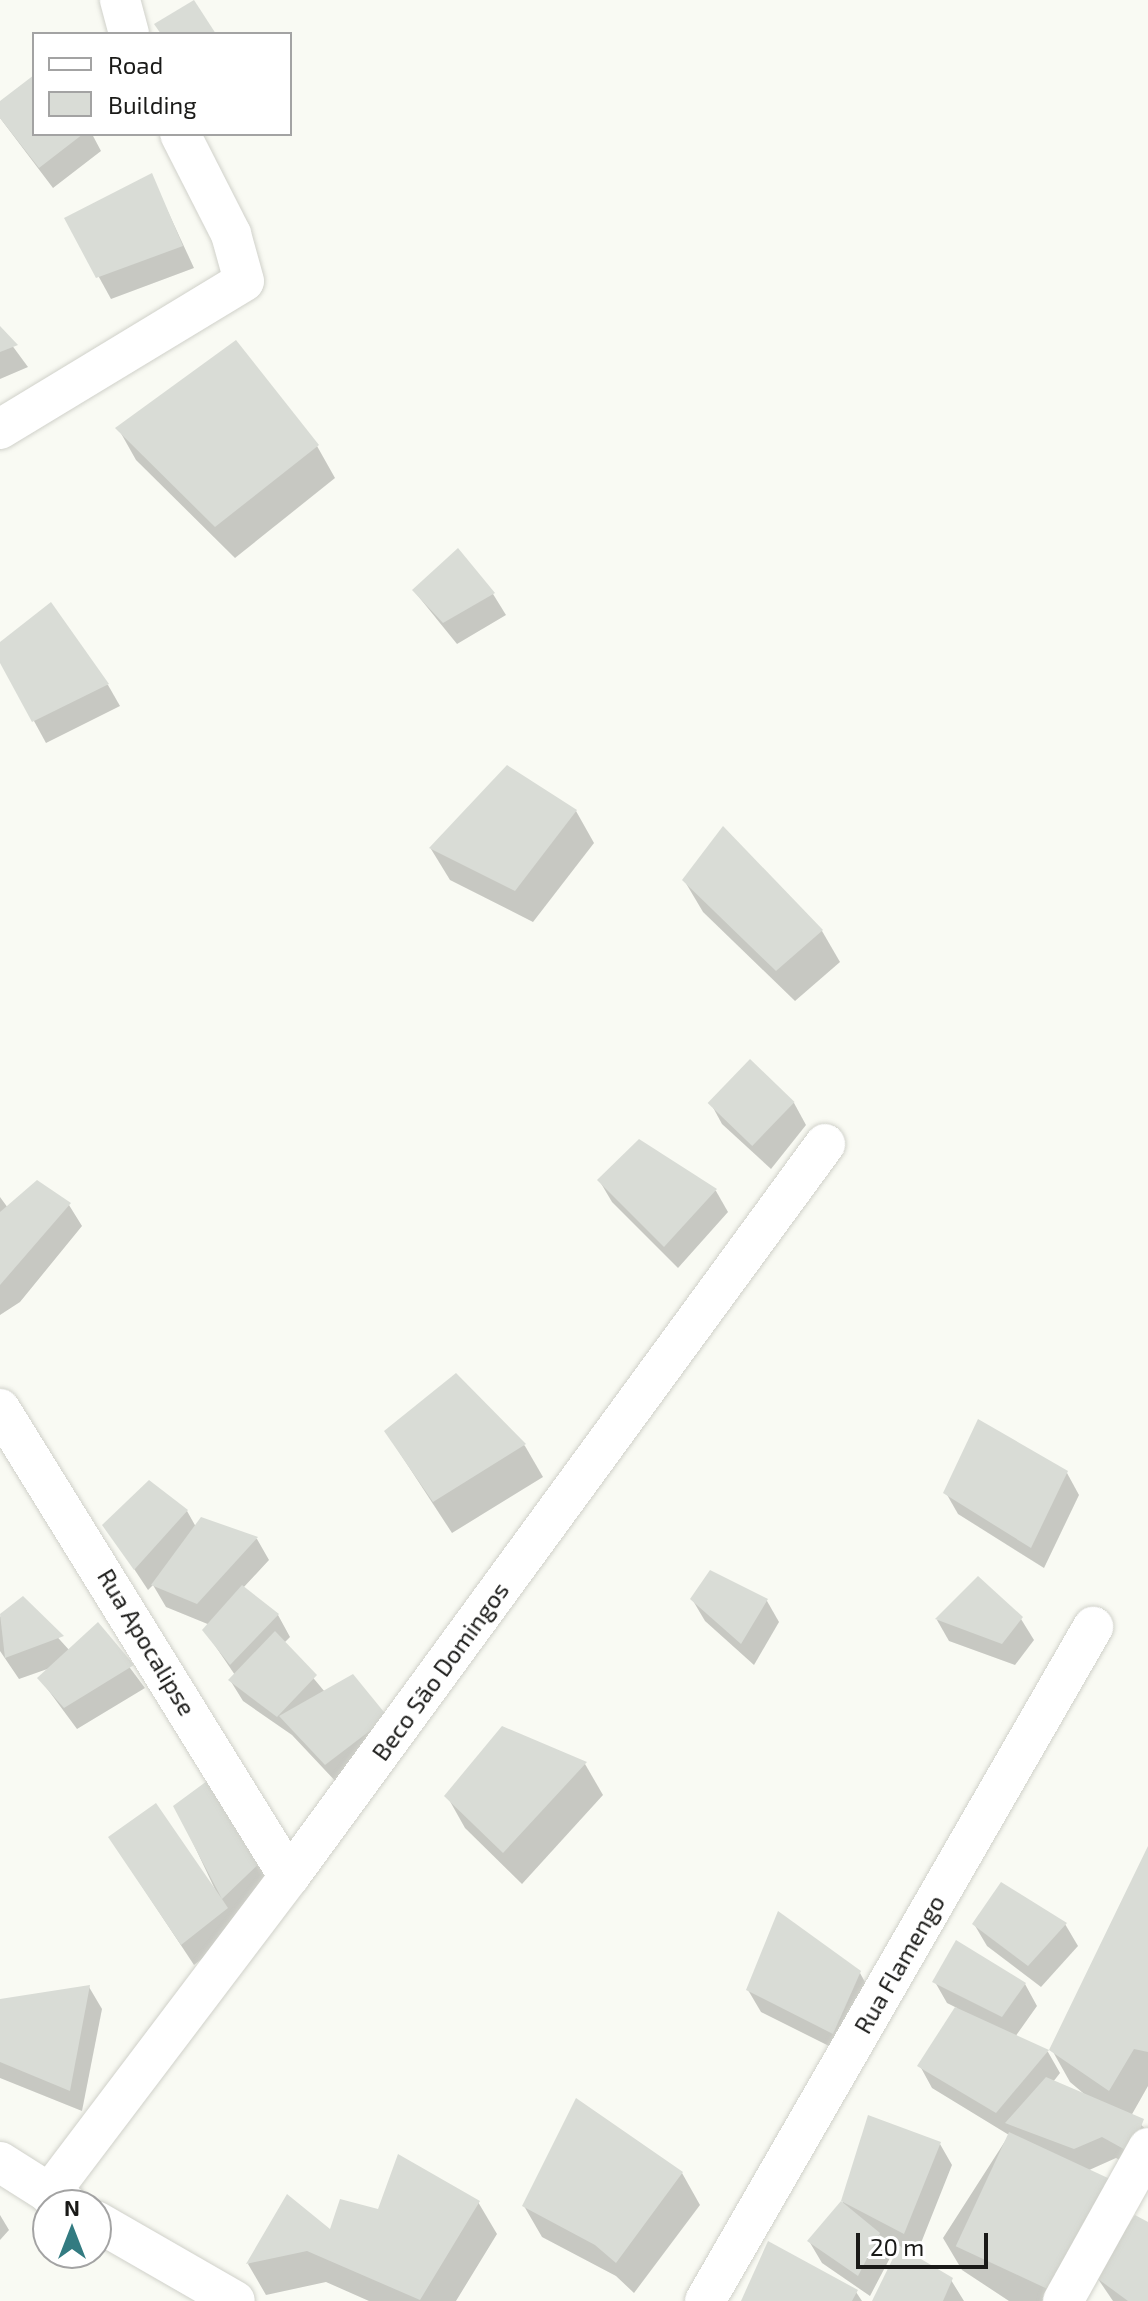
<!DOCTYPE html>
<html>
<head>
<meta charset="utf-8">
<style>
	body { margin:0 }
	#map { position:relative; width:1148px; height:2301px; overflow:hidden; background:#f9faf3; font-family:"Exo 2",sans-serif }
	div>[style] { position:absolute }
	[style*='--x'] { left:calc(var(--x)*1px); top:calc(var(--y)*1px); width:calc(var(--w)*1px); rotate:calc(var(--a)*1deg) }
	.shadow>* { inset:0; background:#0003 }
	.building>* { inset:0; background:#d9dcd6; transform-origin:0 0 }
	.roads { filter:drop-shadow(0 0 2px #d0d1ca) drop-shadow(0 0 2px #d0d1ca) }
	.street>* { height:40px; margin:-20px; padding:0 20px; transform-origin:20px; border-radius:20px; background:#fff }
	span { translate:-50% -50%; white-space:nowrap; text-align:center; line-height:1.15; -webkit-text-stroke:8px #fff; paint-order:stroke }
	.street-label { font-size:24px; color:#1a1a18 }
	.legend { position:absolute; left:32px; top:32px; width:260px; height:104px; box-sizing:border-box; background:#fff; border:2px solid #a3a3a3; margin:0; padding:10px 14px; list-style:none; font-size:24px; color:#1a1a18 }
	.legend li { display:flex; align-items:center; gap:16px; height:40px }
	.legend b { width:40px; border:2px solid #a3a3a3 }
	.north { position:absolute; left:32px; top:2189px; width:80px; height:80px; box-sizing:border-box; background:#fff; border:2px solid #a3a3a3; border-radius:50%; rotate:0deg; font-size:22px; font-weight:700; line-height:32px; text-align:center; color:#1a1a18 }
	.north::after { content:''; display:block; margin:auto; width:28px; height:36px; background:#337b81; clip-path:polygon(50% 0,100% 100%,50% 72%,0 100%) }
	.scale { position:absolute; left:856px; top:2233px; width:132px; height:36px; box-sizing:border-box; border:4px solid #1a1a18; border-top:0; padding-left:10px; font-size:24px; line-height:28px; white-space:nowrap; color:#1a1a18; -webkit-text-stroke:6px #fff; paint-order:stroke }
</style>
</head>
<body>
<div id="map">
	<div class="shadow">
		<i style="clip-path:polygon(34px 77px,34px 134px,92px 134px,101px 151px,53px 188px,0 118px,0 103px)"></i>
		<i style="clip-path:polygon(151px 175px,194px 268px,111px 299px,67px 219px)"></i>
		<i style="clip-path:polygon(0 329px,28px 367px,0 379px)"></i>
		<i style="clip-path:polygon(118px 428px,317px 446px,335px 478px,235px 558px,136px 460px)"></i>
		<i style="clip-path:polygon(414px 591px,493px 594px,506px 615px,457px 644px)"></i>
		<i style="clip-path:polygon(0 645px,108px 685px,120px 706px,46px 743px,0 659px)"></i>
		<i style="clip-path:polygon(576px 811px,594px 843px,533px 922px,450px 880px,431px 849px)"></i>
		<i style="clip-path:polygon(723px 830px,822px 931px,840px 962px,795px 1001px,703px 912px,684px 880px)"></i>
		<i style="clip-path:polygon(710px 1102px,794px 1103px,806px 1125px,771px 1169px,722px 1124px)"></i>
		<i style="clip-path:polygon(639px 1141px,716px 1191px,728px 1212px,678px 1268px,612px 1202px,599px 1180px)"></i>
		<i style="clip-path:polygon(0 1197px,8px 1208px,69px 1205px,82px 1226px,20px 1302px,0 1315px)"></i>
		<i style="clip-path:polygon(456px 1375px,525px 1446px,543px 1477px,452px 1533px,386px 1432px)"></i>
		<i style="clip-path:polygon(1067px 1473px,1079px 1495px,1044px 1568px,958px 1514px,946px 1493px)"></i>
		<i style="clip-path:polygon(187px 1511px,196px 1527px,202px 1519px,257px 1539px,269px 1560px,243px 1588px,278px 1615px,290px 1637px,284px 1643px,325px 1692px,386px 1718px,339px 1785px,292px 1735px,243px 1701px,230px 1680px,235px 1675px,205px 1631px,210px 1625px,166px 1607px,153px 1585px,148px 1590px,105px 1525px)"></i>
		<i style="clip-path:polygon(978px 1578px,1021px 1619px,1034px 1640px,1015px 1665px,949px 1641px,937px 1620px)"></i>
		<i style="clip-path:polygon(23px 1599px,70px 1651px,98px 1625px,145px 1688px,77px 1729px,40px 1679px,53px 1667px,19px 1679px,0 1651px,0 1617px)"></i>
		<i style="clip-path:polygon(692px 1599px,767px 1601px,779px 1622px,754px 1665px,705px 1621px)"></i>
		<i style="clip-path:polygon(502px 1728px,585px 1764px,603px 1795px,522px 1884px,465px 1828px,447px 1796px)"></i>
		<i style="clip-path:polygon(207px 1784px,278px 1879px,239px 1930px,194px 1965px,110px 1838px,220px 1900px,176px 1807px)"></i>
		<i style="clip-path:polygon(1148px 1850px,1148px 2086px,1131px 2116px,1148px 2131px,1143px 2173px,1116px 2158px,1087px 2171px,1076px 2301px,1009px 2301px,962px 2270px,943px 2238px,1009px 2135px,932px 2088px,920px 2066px,957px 2008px,947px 2003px,935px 1982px,1025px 1984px,1037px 2006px,1015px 2037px,1048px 2052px,1060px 2073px,1053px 2082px,1089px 2098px,1070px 2082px,1052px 2050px)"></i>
		<i style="clip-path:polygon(974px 1924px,1065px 1924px,1078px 1946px,1041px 1987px,987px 1946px)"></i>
		<i style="clip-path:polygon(860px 1973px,872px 1995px,845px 2054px,761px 2012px,748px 1990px)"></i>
		<i style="clip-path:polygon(89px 1987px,102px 2009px,82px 2111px,0 2078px,0 2001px)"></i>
		<i style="clip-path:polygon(940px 2144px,952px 2165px,915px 2258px,951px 2280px,964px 2301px,874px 2301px,901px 2247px,879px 2235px,891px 2256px,870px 2296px,822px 2263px,809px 2241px,843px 2202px)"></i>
		<i style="clip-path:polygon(682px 2173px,700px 2205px,634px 2293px,616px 2276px,542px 2237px,524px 2206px)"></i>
		<i style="clip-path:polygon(287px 2197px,331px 2233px,379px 2212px,478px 2202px,497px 2234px,456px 2301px,369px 2301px,326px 2282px,266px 2295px,248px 2264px)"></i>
		<i style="clip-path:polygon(0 2215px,9px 2230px,0 2240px)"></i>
		<i style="clip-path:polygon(1148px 2225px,1148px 2301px,1113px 2301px,1096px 2276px)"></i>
		<i style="clip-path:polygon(856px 2292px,862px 2301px,743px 2301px)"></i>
	</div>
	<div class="building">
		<i style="clip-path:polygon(194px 0,216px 34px,161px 34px,154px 24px)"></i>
		<i style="clip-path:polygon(34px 75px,34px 134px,83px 134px,39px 168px,0 118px,0 101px)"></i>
		<i style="clip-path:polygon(152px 173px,183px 246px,96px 278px,64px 218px)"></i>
		<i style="clip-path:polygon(0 326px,18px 345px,0 352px)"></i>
		<i style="clip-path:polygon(236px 340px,319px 445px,215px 527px,115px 428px)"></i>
		<i style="clip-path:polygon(458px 548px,495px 593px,443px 623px,412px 590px)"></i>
		<i style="clip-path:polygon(51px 602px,109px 684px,32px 722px,0 663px,0 642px)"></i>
		<i style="clip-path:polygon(507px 765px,577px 810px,515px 891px,429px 848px)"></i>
		<i style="clip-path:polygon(723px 826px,823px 930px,776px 971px,682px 880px)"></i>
		<i style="left:750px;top:1059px;width:62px;height:61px;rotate:44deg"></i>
		<i style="clip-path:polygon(639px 1139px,717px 1189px,664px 1247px,597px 1180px)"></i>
		<i style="clip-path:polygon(37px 1180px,71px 1203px,0 1285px,0 1212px)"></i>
		<i style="clip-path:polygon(456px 1373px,526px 1444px,433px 1502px,384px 1431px)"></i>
		<i style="clip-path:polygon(978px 1419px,1068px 1471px,1031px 1548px,943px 1493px)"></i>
		<i style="clip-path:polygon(149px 1480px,188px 1510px,134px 1570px,102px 1525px)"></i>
		<i style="clip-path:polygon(201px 1517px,258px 1537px,197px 1604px,151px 1585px)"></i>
		<i style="clip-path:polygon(710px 1570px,768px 1599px,741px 1644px,690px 1599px)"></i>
		<i style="clip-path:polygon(978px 1576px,1023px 1617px,1002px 1644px,935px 1619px)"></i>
		<i style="clip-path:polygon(242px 1585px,279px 1614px,230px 1665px,202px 1630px)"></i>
		<i style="clip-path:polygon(23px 1596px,64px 1636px,5px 1658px,0 1614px)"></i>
		<i style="clip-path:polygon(98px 1622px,134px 1665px,64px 1708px,37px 1678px)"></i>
		<i style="clip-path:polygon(275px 1631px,317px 1675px,277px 1717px,228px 1680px)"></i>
		<i style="clip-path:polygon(353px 1674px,388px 1717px,325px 1765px,279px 1716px)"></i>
		<i style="clip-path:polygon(502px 1726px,587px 1762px,503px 1853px,444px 1796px)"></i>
		<i style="clip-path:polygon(207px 1781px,267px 1856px,222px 1899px,228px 1908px,181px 1945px,108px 1837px,156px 1803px,222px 1899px,173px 1806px)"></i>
		<i style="clip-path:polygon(1148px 1846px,1148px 2052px,1134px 2049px,1109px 2091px,1049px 2050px)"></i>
		<i style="clip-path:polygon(1001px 1882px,1067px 1923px,1028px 1966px,972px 1924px)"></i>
		<i style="clip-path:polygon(778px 1911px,861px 1971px,833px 2034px,746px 1990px)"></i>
		<i style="clip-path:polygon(956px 1940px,1026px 1983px,1002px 2017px,932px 1982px)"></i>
		<i style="clip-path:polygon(90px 1985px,70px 2091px,0 2062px,0 1999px)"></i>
		<i style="clip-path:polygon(955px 2007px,1049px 2050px,996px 2113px,917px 2066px)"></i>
		<i style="clip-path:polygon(1046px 2077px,1144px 2119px,1131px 2153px,1102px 2137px,1074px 2149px,1005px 2123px)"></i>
		<i style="clip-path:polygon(576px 2098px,683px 2172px,616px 2263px,595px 2245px,522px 2206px)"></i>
		<i style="clip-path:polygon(868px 2115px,941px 2142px,904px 2234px,841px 2201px)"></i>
		<i style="left:1009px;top:2132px;width:115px;height:126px;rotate:25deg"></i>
		<i style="clip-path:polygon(398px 2154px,480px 2201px,420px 2300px,307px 2251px,246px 2264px,287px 2194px,330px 2229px,340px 2199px,378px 2209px)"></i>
		<i style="clip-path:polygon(841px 2201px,880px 2233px,858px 2276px,807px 2241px)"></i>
		<i style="clip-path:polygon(1135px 2215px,1148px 2222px,1148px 2301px,1128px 2301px,1094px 2276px)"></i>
		<i style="clip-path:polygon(768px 2241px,858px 2290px,852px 2301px,741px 2301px)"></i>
		<i style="clip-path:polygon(899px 2246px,953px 2278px,943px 2301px,872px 2301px)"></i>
	</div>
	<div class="roads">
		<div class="street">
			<i style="--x:120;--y:0;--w:35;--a:75"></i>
			<i style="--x:0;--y:429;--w:285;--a:-31.2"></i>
			<i style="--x:244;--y:281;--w:49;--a:-105.5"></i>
			<i style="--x:231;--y:234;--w:112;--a:-117"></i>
			<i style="--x:0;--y:1409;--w:550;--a:58.3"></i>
			<i style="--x:0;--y:2162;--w:80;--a:32.3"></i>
			<i style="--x:49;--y:2194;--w:398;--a:-52.9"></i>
			<i style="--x:289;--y:1877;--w:908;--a:-53.82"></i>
			<i style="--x:96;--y:2221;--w:160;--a:29.9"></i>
			<i style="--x:705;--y:2301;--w:778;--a:-60.07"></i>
			<i style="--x:1063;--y:2301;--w:175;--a:-60.9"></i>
		</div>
	</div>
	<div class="street-label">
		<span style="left:147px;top:1642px;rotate:59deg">Rua Apocalipse</span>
		<span style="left:440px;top:1671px;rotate:-54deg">Beco São Domingos</span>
		<span style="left:899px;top:1964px;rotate:-60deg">Rua Flamengo</span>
	</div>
	<ul class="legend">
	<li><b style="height:10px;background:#fff"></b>Road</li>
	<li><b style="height:22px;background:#d9dcd6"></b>Building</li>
	</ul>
	<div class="north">N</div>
	<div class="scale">20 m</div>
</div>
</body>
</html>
